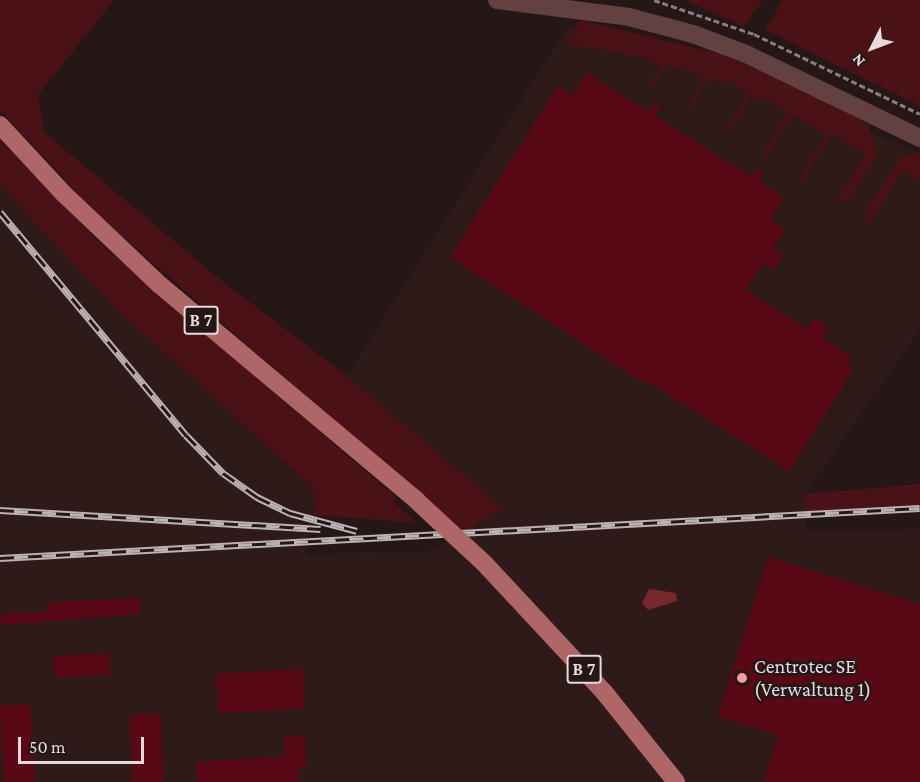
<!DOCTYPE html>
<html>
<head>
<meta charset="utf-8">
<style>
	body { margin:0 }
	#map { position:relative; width:920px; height:782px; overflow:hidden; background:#241716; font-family:"Crimson Pro",serif }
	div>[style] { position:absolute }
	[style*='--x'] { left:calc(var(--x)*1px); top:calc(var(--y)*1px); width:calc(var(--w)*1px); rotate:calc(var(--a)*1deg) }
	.built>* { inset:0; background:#2f1a1a }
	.green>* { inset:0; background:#4a1216 }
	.water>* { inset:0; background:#76282c }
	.building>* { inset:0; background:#580915; transform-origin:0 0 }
	.path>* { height:3px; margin-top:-1.5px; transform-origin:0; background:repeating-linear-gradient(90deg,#897d7d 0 6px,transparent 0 9px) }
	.tertiary>* { height:18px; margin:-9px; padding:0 9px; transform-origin:9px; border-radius:9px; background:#644141 }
	.primary>* { height:18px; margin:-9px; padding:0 9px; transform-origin:9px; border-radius:9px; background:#ae6666 }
	.rail>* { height:7px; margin-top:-3.5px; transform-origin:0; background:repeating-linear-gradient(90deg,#241716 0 14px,#bcb2b1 0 28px); box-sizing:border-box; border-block:2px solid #bcb2b1 }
	.primary-bridge>* { height:18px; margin:-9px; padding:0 9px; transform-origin:9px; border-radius:9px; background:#ae6666 }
	.dots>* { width:16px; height:16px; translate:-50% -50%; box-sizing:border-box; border:3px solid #241716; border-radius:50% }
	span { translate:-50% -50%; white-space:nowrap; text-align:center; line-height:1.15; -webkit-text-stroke:5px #241716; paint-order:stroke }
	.shield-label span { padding:2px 4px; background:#241716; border:2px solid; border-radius:4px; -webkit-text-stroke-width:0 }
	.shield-label { font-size:18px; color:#e5dbdb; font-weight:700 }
	.poi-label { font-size:20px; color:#e5dbdb }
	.left { translate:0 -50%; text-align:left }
	.north { position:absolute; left:842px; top:18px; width:60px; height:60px; -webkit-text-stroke:4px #241716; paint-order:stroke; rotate:228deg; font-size:16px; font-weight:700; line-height:24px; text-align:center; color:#e5dbdb }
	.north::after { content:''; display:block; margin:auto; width:21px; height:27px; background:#e5dbdb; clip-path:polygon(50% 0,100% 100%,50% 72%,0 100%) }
	.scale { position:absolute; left:18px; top:737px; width:126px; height:27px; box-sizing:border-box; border:3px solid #e5dbdb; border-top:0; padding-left:8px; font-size:18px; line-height:21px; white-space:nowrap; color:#e5dbdb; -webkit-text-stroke:4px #241716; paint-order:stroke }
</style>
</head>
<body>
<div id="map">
	<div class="built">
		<i style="clip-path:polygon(568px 26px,700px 54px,920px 154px,920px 329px,805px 494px,806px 531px,920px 529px,920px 782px,0 782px,0 186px,114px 307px,313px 489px,314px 515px,306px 554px,431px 551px,502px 508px,347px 376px)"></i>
	</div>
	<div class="green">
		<i style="clip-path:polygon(0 0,114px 0,38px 95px,44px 132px,217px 277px,347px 376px,503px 508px,462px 533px,96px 213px,0 110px)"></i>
		<i style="clip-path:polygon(685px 0,763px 0,744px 27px)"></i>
		<i style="clip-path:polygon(783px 0,920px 0,920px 106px,765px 30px)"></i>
		<i style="clip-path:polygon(581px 20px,720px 54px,842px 107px,868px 125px,879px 152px,849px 200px,836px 203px,866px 154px,832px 134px,802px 181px,799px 179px,826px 135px,793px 115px,766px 157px,762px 154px,788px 112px,766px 98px,762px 103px,752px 96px,728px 133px,725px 130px,748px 94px,725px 79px,722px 84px,710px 77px,690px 109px,687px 107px,704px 80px,682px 65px,678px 71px,667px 64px,653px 86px,650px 83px,660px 67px,637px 53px,634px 59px,622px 52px,565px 45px)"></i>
		<i style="clip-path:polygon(0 140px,100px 243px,397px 498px,394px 502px,417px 523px,314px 515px,313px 488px,114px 307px,0 186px)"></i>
		<i style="clip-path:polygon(920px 152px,920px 181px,903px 171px,870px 224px,865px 217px,866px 211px,900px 157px)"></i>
		<i style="clip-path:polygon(920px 484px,920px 506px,805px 513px,805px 494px)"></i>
	</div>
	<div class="water">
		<i style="clip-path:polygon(649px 589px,676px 593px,677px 601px,648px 610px,642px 603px)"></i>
	</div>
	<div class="building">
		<i style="clip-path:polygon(587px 73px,647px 111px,652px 104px,660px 108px,655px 116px,752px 177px,757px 170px,764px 174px,760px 182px,784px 197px,770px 220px,785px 229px,772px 249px,783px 255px,774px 270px,763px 263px,746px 290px,807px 329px,813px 318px,828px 327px,822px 338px,853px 358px,847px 363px,853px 370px,789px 471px,645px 380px,643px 383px,450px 257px,558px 86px,572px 96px)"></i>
		<i style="clip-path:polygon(768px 557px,920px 604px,920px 782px,763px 782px,778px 735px,718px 717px)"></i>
		<i style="clip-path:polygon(139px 598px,140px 614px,1px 625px,1px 614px,48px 612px,48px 602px)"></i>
		<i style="left:109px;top:653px;width:22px;height:55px;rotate:87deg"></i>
		<i style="left:303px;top:669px;width:40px;height:87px;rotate:87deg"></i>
		<i style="left:31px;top:704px;width:78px;height:31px;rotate:87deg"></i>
		<i style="left:160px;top:713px;width:69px;height:31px;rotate:87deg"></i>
		<i style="clip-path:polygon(305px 736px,307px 769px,298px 769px,299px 782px,197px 782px,196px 762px,285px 756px,284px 737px)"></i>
	</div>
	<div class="path">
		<i style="--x:654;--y:0;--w:106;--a:18.8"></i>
		<i style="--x:754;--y:34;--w:184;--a:25.7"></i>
	</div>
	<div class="tertiary">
		<i style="--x:497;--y:0;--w:133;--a:7.3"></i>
		<i style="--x:629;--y:17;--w:66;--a:14.9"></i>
		<i style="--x:693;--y:34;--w:57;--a:20.7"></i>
		<i style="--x:746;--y:54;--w:193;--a:25.8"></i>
	</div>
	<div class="primary">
		<i style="--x:0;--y:125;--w:94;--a:47.2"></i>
		<i style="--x:64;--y:194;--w:132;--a:43.5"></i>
		<i style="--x:160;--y:285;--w:336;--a:40"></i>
		<i style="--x:484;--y:563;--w:176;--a:47.1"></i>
		<i style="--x:604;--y:692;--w:115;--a:51.3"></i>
	</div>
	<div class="rail">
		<i style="--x:0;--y:212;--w:290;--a:50.2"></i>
		<i style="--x:186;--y:435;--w:53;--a:45.8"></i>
		<i style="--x:223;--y:473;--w:42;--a:35.2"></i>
		<i style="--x:257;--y:497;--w:37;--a:26"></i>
		<i style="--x:290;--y:513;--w:69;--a:15"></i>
		<i style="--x:0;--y:510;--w:321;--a:3.4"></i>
		<i style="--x:0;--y:558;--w:921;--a:-3.11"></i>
	</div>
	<div class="primary-bridge">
		<i style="--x:417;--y:501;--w:91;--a:42.8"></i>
	</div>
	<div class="dots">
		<i style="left:742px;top:678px;background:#f59b9a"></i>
	</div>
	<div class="shield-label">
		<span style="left:201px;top:320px">B 7</span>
		<span style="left:584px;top:669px">B 7</span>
	</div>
	<div class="poi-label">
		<span class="left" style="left:754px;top:678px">Centrotec SE<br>(Verwaltung 1)</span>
	</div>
	<div class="north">N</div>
	<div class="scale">50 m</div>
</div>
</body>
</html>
